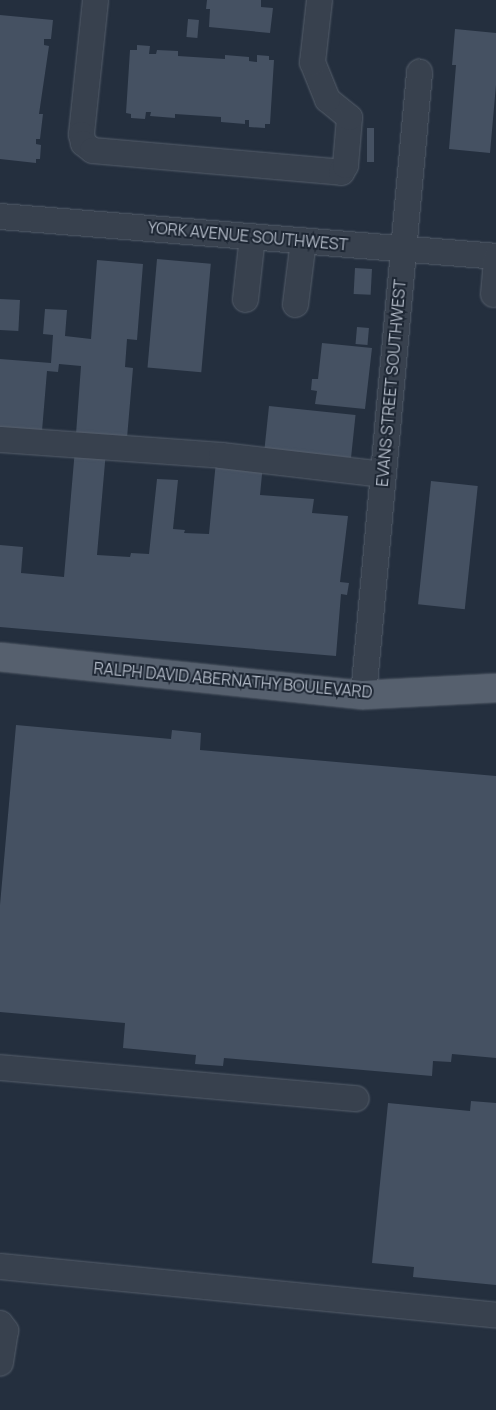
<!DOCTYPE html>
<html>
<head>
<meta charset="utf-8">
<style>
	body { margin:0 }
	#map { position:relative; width:496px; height:1410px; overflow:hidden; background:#242f3e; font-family:Manrope,sans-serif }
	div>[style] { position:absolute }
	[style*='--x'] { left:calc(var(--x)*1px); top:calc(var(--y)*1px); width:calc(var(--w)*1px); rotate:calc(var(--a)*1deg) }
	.building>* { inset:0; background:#455162; transform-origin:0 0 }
	.roads { filter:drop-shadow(0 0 1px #565f6c) drop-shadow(0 0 1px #565f6c) }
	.minor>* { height:25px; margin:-12.5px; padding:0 12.5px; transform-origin:12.5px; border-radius:12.5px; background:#38414e }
	.major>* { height:28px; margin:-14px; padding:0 14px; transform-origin:14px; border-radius:14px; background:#56606e }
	span { translate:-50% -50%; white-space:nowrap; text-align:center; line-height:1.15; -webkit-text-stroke:4px #1d2633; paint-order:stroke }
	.street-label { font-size:16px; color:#b4bcc9 }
</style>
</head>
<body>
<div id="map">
	<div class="building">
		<i style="clip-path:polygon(207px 0,261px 0,261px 7px,273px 8px,270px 33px,209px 27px,210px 9px,206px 9px)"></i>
		<i style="clip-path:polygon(0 15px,53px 20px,51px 39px,44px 39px,44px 45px,49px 46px,39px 114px,43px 114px,40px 139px,36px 139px,36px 144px,41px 145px,40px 159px,36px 159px,36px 163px,0 159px)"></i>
		<i style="left:188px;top:19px;width:11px;height:18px;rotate:5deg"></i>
		<i style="clip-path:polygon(455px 29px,496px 33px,496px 85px,490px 153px,449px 149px,456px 65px,452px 65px)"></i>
		<i style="clip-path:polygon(137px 45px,150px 46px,149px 54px,156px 54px,157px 50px,178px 51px,178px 56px,225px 59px,225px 55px,249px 57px,249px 61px,257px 62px,257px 55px,269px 56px,269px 60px,274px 60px,270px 124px,265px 124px,265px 128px,249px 127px,249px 120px,245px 120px,245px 124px,221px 122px,221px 117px,175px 114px,175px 118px,150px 116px,151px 112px,146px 112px,145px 119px,131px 118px,131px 114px,126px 113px,130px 50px,137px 50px)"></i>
		<i style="left:367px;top:128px;width:7px;height:34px"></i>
		<i style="left:157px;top:259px;width:54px;height:109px;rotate:5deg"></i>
		<i style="clip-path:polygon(97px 260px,143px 264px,137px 340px,127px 339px,125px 367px,133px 368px,127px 438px,76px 434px,81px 366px,59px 364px,58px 372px,47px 371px,42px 431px,0 428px,0 359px,51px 363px,53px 335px,43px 334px,45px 309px,67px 310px,65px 336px,91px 339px)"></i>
		<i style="left:355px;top:268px;width:17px;height:26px;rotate:3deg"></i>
		<i style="left:0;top:299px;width:20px;height:31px;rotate:3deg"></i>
		<i style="left:357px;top:327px;width:12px;height:17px;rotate:5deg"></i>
		<i style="clip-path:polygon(322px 343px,372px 348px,365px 409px,315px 404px,317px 391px,311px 390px,312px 379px,318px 379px)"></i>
		<i style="left:269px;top:406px;width:87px;height:43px;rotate:6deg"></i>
		<i style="clip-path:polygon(75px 449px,106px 451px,97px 555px,130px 557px,131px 553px,149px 554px,157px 479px,178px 480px,173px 529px,185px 530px,184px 533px,209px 534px,216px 461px,263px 464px,260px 495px,314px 499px,312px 513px,348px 516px,340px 582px,349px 583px,347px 595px,341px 594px,336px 656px,0 627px,0 545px,23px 547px,21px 573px,64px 577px)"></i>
		<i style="left:431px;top:481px;width:47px;height:124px;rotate:6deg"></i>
		<i style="clip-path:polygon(16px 725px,171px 739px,172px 730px,201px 733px,200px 750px,496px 776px,496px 1058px,452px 1054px,451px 1062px,433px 1061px,432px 1076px,224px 1058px,223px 1066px,195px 1064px,196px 1055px,123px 1048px,125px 1023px,0 1012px,0 905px)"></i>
		<i style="clip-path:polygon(471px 1101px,496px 1103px,496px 1285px,413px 1277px,414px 1267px,372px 1263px,388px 1103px,470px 1111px)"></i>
	</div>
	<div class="roads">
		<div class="minor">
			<i style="--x:95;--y:0;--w:135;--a:96"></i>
			<i style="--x:81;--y:134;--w:9;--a:77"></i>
			<i style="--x:83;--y:143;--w:11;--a:38"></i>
			<i style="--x:92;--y:150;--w:250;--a:5"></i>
			<i style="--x:341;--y:172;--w:8;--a:-60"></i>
			<i style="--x:345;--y:165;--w:48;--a:-85.2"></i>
			<i style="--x:349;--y:117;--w:28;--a:-141"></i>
			<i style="--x:327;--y:99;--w:40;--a:-112"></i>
			<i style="--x:312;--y:62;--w:62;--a:-83.6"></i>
			<i style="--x:0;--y:216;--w:498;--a:4.6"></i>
			<i style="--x:493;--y:294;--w:38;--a:-85"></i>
			<i style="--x:245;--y:299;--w:63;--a:-83.7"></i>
			<i style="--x:295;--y:304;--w:64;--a:-82.9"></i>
			<i style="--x:0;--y:439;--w:222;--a:4.1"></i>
			<i style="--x:221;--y:455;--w:163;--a:6.7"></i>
			<i style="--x:363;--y:695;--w:626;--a:-84.86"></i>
			<i style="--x:0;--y:1067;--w:357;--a:5"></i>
			<i style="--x:0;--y:1266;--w:498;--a:5.6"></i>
			<i style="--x:0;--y:1323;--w:9;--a:54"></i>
			<i style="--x:5;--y:1330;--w:33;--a:99"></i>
		</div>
		<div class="major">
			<i style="--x:0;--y:657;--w:365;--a:6"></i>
			<i style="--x:363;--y:695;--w:133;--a:-3"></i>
		</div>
	</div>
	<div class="street-label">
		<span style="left:248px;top:236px;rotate:5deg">YORK AVENUE SOUTHWEST</span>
		<span style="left:391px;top:383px;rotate:-85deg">EVANS STREET SOUTHWEST</span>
		<span style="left:233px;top:680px;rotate:5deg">RALPH DAVID ABERNATHY BOULEVARD</span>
	</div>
</div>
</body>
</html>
